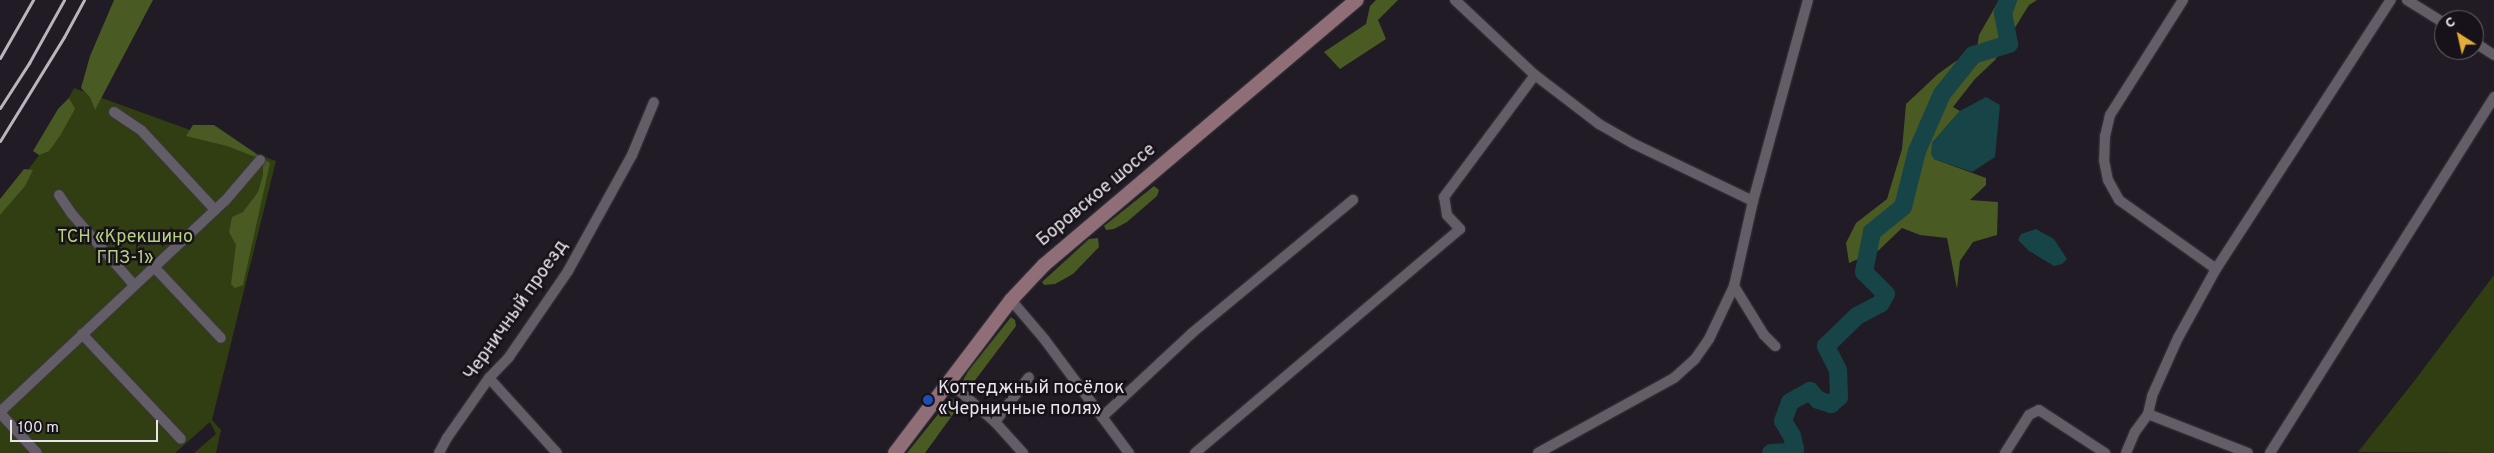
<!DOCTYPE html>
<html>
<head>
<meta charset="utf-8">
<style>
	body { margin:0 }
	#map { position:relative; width:2494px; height:453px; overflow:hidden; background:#201b24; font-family:Overpass,sans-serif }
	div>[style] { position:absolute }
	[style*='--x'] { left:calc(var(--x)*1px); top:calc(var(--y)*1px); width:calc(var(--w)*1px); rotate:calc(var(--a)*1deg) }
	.green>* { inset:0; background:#313e12 }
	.forest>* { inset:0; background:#495a23 }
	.water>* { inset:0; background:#174447 }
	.river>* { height:18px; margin:-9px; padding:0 9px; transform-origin:9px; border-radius:9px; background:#174447 }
	.roads { filter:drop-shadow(0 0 1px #3b373e) drop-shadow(0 0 1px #3b373e) }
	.minor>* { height:10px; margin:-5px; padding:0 5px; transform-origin:5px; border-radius:5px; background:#625d66 }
	.secondary>* { height:14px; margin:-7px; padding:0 7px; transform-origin:7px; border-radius:7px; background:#8f6e78 }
	.rail>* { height:3px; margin:-1.5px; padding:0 1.5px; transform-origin:1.5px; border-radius:1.5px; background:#b9b5bc }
	.dots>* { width:14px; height:14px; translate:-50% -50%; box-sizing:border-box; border:2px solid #17121a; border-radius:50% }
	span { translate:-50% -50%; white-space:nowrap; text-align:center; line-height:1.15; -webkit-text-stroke:5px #17121a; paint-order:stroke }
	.street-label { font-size:18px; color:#e8e4ea }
	.park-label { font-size:18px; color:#b5d17f }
	.poi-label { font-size:18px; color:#e8e4ea }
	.left { translate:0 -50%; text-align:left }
	.north { position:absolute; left:2434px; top:10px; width:50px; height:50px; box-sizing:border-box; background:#17121a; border:1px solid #6b666d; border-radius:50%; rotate:325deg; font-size:14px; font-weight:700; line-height:20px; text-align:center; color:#e8e4ea }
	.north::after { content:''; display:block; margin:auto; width:18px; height:22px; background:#e4ad35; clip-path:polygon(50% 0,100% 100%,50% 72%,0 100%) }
	.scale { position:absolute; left:10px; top:420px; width:148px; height:22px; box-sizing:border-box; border:2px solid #e8e4ea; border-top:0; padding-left:6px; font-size:15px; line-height:18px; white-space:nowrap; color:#e8e4ea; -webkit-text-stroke:4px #17121a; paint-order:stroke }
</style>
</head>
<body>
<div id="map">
	<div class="green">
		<i style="clip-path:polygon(74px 88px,276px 161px,212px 420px,221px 430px,216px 453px,194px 453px,216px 434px,210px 422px,175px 453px,0 453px,0 208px,39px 155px)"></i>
		<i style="clip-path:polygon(2494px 275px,2494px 453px,2358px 452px,2415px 380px)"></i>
	</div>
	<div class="forest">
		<i style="clip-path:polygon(114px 0,153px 0,95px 110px,90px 97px,81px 88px,90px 56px)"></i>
		<i style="clip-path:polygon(1376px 0,1398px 0,1378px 20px,1386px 39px,1340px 69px,1324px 52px,1366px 24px,1370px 6px)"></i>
		<i style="clip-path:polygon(1999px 0,2037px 0,2029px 5px,1995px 60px,1975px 79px,1953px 107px,1960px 111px,1932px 143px,1934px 159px,1986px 178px,1986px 185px,1970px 200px,1998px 202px,1997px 235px,1973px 242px,1960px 261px,1957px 289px,1947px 238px,1920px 235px,1902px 228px,1879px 250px,1849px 263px,1846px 243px,1856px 223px,1887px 199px,1902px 149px,1906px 104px,1938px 74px,1956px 61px,1975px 61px,1979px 35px)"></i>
		<i style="clip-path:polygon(69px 98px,75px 109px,60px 136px,49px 151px,39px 155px,33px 151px,58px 109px)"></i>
		<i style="clip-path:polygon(193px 125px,214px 125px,270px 163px,243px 285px,235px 288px,231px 284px,236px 245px,229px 232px,232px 217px,243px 212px,258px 192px,263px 175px,263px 160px,227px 146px,186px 136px)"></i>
		<i style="clip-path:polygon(24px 169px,33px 170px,25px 186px,0 215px,0 199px)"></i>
		<i style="clip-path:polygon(1154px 186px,1159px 190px,1157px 196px,1127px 222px,1114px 229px,1106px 230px,1104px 226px)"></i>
		<i style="clip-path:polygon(1098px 238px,1099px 247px,1073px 274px,1055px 284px,1044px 285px,1042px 282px,1089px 239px)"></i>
		<i style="clip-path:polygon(1011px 317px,1015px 320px,1016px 326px,973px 383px,967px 386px,963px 380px,969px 370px)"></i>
		<i style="clip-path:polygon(951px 398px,956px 399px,954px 413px,925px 453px,907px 453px)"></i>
	</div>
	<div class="water">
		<i style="clip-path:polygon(1986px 97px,2000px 105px,1995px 157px,1972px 172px,1934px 159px,1931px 154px,1932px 143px,1960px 111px)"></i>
		<i style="clip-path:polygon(2036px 229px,2054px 239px,2067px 259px,2062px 264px,2054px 266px,2029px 251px,2018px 240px,2021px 234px)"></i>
	</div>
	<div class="river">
		<i style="--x:1771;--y:453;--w:19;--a:-3"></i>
		<i style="--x:1790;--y:452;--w:6;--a:-31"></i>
		<i style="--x:1795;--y:449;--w:13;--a:-103"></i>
		<i style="--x:1792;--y:436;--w:17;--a:-121"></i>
		<i style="--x:1783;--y:421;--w:20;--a:-70"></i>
		<i style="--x:1790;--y:402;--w:23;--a:-29"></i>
		<i style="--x:1810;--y:391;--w:12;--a:48"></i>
		<i style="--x:1818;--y:400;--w:14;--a:17"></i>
		<i style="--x:1831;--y:404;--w:11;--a:-41"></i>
		<i style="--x:1839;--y:397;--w:27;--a:-92"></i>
		<i style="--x:1838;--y:370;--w:27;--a:-117"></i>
		<i style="--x:1826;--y:346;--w:43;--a:-44.1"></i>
		<i style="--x:1857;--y:316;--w:27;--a:-28"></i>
		<i style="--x:1881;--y:303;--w:10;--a:-61"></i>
		<i style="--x:1886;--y:294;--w:31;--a:-135"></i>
		<i style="--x:1864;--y:272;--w:41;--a:-78.7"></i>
		<i style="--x:1872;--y:232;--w:40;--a:-39"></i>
		<i style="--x:1903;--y:207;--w:58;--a:-76"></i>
		<i style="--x:1917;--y:151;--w:62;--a:-66.3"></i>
		<i style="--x:1942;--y:94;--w:50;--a:-51.5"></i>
		<i style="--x:1973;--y:55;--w:38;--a:-17"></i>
		<i style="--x:2009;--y:44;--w:32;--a:-101"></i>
		<i style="--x:2003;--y:13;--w:14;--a:-69"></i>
	</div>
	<div class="roads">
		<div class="minor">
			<i style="--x:1455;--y:0;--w:110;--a:43.2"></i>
			<i style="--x:1535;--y:75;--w:81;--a:37.4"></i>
			<i style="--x:1599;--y:124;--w:40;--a:29.7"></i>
			<i style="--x:1634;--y:144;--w:132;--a:25.6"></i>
			<i style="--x:2183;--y:0;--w:136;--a:122.4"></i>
			<i style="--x:2110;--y:115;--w:22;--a:103"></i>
			<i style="--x:2105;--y:136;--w:24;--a:92"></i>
			<i style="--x:2104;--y:160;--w:20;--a:79"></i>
			<i style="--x:2108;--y:180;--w:23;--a:61"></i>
			<i style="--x:2119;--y:200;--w:119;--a:35.4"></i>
			<i style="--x:2407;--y:0;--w:44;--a:31.9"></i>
			<i style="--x:2474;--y:42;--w:24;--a:33"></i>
			<i style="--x:114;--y:112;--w:32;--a:34"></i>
			<i style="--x:141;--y:130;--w:109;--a:47.2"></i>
			<i style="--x:59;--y:195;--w:22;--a:56"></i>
			<i style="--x:71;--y:213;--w:96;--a:48.8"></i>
			<i style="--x:155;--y:268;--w:96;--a:46.7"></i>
			<i style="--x:1734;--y:286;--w:57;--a:58.5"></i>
			<i style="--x:1764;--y:335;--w:16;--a:45"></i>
			<i style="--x:1011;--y:300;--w:52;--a:49.6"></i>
			<i style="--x:1045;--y:340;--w:141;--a:53.4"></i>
			<i style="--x:82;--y:334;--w:144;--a:46.7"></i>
			<i style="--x:489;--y:378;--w:101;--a:47.8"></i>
			<i style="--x:949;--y:382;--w:61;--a:41"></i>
			<i style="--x:995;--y:422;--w:42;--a:47.9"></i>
			<i style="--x:0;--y:412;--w:308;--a:-43.2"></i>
			<i style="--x:225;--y:201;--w:54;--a:-49.5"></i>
			<i style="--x:0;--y:413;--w:54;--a:47.2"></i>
			<i style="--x:2148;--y:414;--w:107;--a:21.3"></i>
			<i style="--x:1102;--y:417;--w:123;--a:-43"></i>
			<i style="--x:1192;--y:333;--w:209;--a:-39.6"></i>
			<i style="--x:995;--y:422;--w:56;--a:-52.9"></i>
			<i style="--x:439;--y:453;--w:17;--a:-62"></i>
			<i style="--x:447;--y:438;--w:73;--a:-55"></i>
			<i style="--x:489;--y:378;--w:29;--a:-46"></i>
			<i style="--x:509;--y:357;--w:104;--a:-55.5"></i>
			<i style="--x:568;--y:271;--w:132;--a:-61.1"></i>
			<i style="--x:632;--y:155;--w:57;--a:-67.5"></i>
			<i style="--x:1195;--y:453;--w:347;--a:-40.2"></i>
			<i style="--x:1460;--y:229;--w:19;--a:-133"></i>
			<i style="--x:1447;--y:215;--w:18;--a:-99"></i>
			<i style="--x:1444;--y:197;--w:152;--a:-53.3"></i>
			<i style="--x:1538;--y:453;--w:155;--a:-28.9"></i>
			<i style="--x:1674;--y:378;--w:28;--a:-42"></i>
			<i style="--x:1695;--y:359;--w:24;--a:-55"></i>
			<i style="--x:1709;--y:339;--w:59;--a:-64.7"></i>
			<i style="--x:1734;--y:286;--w:87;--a:-77.4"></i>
			<i style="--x:1753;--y:201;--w:208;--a:-74.7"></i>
			<i style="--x:2005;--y:453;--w:45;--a:-57.7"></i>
			<i style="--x:2029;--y:415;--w:11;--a:-27"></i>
			<i style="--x:2039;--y:410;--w:79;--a:33.1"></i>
			<i style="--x:2126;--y:453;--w:23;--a:-67"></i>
			<i style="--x:2135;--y:432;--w:22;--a:-54"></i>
			<i style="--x:2148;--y:414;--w:18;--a:-77"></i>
			<i style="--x:2152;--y:396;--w:64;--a:-65.9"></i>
			<i style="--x:2178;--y:338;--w:79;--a:-61.2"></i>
			<i style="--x:2216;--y:269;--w:321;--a:-57"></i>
			<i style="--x:2270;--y:453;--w:421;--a:-57.8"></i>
		</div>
		<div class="secondary">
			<i style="--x:895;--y:453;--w:192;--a:-52.8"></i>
			<i style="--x:1011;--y:300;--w:48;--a:-46.7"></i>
			<i style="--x:1044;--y:265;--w:410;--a:-40.3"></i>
		</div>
	</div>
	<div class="rail">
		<i style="--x:0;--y:58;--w:67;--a:-60.4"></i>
		<i style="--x:0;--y:108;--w:54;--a:-57.2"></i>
		<i style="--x:29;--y:63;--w:72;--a:-60.9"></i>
		<i style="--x:0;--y:141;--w:122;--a:-58.4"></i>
		<i style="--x:64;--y:37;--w:42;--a:-61.6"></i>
	</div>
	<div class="dots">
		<i style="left:928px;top:400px;background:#1a4fb4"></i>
	</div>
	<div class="street-label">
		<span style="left:1097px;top:196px;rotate:-40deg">Боровское шоссе</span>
		<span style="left:517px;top:311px;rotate:-55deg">Черничный проезд</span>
	</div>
	<div class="park-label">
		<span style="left:125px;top:249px">ТСН «Крекшино<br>ГПЗ-1»</span>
	</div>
	<div class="poi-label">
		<span class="left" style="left:938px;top:400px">Коттеджный посёлок<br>«Черничные поля»</span>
	</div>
	<div class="north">С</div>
	<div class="scale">100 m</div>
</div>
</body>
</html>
